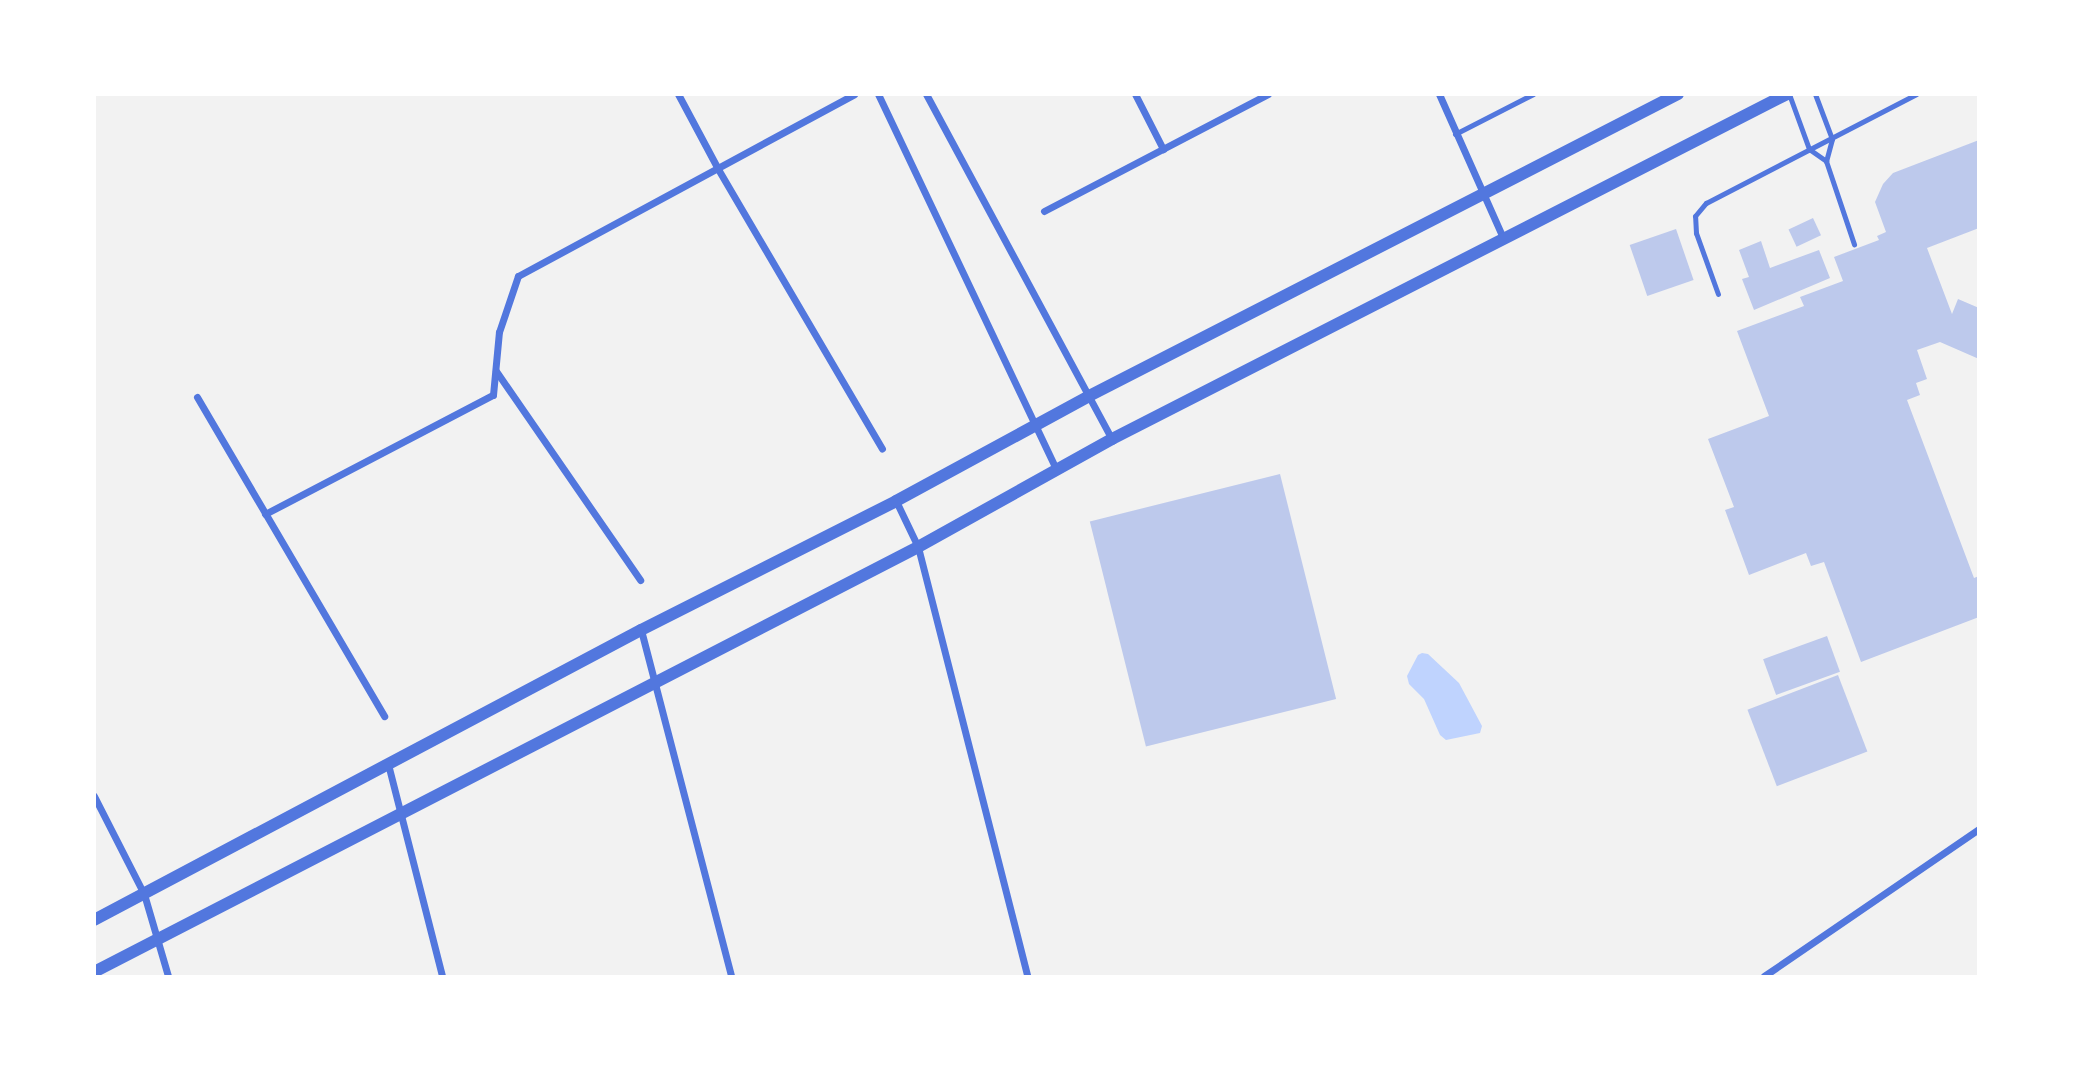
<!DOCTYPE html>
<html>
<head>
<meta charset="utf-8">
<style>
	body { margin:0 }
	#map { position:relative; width:2073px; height:1071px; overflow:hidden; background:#f2f2f2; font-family:Poppins,sans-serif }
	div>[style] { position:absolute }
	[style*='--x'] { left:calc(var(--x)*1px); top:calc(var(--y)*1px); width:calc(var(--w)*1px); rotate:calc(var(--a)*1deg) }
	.water>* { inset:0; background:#bfd3fe }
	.building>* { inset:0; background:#bdc9ec; transform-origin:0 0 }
	.service>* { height:5px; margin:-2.5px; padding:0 2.5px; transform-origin:2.5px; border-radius:2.5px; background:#5277de }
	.minor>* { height:7px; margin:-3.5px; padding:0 3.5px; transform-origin:3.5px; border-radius:3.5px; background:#5277de }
	.tertiary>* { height:12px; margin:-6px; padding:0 6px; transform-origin:6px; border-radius:6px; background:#5277de }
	span { translate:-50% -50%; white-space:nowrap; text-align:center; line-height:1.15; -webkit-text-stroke:5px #fff; paint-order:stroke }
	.frame { position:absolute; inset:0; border:96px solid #fff; pointer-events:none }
</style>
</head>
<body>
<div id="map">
	<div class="water">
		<i style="clip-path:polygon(1422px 653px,1428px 654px,1459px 683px,1482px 726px,1480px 733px,1446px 740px,1440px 735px,1424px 699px,1409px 684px,1407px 676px,1418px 655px)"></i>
	</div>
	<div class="building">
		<i style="clip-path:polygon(1979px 140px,1979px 228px,1927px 248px,1952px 314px,1958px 299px,1979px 308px,1979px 359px,1940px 342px,1917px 350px,1927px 379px,1916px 383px,1920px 395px,1907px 400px,1974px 578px,1979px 576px,1979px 617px,1861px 662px,1824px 562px,1811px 566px,1806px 553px,1749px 575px,1725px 510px,1734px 507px,1708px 439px,1769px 416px,1737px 331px,1804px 306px,1800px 297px,1843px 281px,1834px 257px,1879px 240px,1877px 236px,1886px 232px,1875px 202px,1883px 184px,1893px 173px)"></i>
		<i style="left:1813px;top:218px;width:19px;height:27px;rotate:65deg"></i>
		<i style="left:1676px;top:229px;width:54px;height:49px;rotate:71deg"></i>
		<i style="clip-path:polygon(1761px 241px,1770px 268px,1819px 250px,1830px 278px,1754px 310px,1742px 279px,1749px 277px,1739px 250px)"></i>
		<i style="left:1280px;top:474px;width:232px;height:196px;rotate:76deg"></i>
		<i style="left:1827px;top:636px;width:38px;height:68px;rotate:70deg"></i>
		<i style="left:1838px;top:675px;width:82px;height:97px;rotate:69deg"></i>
	</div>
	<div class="service">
		<i style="--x:1789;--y:94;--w:59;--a:70"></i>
		<i style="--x:1809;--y:149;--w:21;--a:35"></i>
		<i style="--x:1815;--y:94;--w:48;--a:69.3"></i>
		<i style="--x:1832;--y:139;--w:23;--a:105"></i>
		<i style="--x:1826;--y:161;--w:88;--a:71.4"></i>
		<i style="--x:1455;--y:134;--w:88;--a:-27.1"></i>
		<i style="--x:1718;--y:294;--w:65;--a:-109.8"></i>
		<i style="--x:1696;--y:233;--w:17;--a:-93"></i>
		<i style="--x:1695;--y:216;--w:17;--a:-50"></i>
		<i style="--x:1706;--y:203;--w:237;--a:-27.4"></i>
	</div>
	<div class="minor">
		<i style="--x:678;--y:94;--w:85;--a:61.9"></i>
		<i style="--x:718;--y:169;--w:324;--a:59.6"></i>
		<i style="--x:878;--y:94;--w:417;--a:64.6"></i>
		<i style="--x:926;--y:94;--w:392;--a:61.7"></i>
		<i style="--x:1135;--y:94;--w:62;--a:63"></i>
		<i style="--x:1439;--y:94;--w:158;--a:66"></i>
		<i style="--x:1044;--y:211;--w:253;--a:-27.6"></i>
		<i style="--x:496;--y:371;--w:254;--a:55.4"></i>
		<i style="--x:197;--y:397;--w:370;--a:59.6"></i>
		<i style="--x:896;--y:501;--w:51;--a:64.4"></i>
		<i style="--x:918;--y:547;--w:443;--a:75.7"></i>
		<i style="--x:265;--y:514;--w:257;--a:-27.6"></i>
		<i style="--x:493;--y:395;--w:63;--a:-84.6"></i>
		<i style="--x:499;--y:332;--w:59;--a:-71.3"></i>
		<i style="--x:518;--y:276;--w:382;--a:-28.4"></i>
		<i style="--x:641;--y:630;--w:358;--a:75.4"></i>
		<i style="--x:388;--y:764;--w:219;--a:75.7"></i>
		<i style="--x:94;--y:796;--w:110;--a:63"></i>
		<i style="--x:144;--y:894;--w:85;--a:73.7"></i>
		<i style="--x:1764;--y:976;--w:260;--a:-34.4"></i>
	</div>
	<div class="tertiary">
		<i style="--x:94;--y:920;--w:619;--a:-27.93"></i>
		<i style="--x:641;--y:630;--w:286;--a:-26.8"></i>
		<i style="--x:896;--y:501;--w:220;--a:-28.5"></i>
		<i style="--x:1089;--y:396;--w:662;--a:-27.15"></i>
		<i style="--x:94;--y:972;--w:927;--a:-27.28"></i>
		<i style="--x:918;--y:547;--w:222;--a:-29.1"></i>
		<i style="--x:1112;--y:439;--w:758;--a:-27.07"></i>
	</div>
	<div class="frame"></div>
</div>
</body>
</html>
